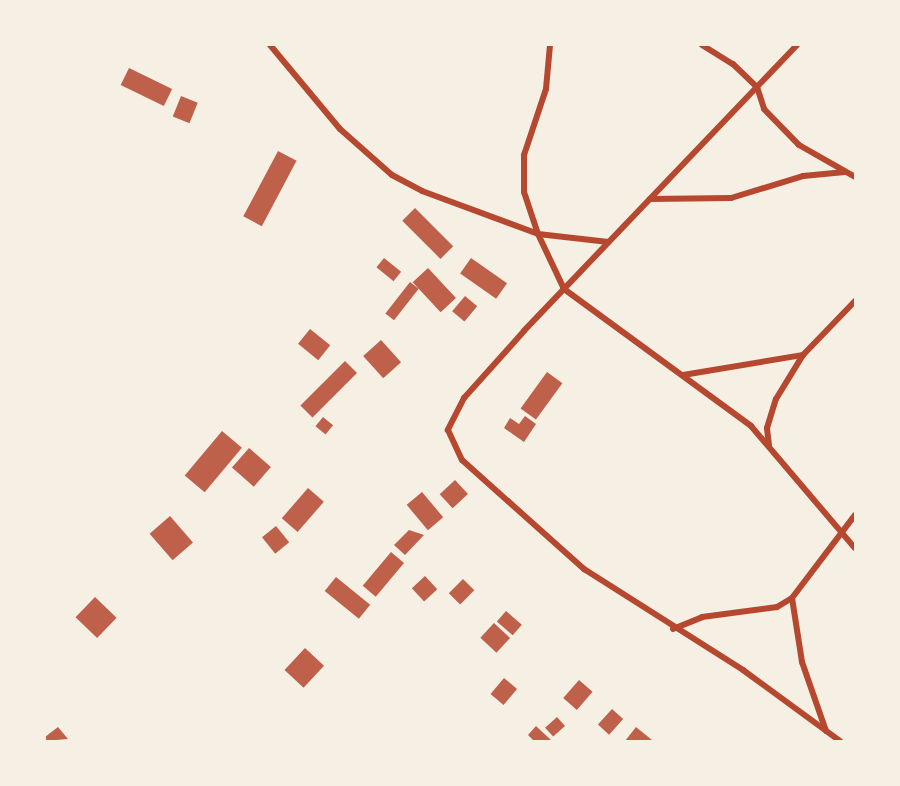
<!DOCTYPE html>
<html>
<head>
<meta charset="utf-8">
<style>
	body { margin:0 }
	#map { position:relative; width:900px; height:786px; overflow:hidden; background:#f6efe4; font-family:Inter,sans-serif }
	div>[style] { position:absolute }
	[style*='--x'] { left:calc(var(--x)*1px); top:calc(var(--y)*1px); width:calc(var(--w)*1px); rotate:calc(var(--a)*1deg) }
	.building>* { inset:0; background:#bf614a; transform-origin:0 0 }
	.minor>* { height:6px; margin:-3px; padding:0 3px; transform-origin:3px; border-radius:3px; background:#b5482f }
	span { translate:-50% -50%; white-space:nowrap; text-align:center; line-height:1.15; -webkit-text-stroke:4.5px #f6efe4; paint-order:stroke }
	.frame { position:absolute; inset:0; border:46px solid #f6efe4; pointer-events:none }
</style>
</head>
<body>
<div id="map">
	<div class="building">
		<i style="left:129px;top:68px;width:48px;height:19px;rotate:26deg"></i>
		<i style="left:181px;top:96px;width:18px;height:22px;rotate:22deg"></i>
		<i style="left:278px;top:151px;width:21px;height:74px;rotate:28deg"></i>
		<i style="left:415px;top:208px;width:54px;height:18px;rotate:45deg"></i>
		<i style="left:384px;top:258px;width:22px;height:12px;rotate:39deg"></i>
		<i style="left:471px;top:258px;width:44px;height:19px;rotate:35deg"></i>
		<i style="left:428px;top:268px;width:41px;height:21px;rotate:47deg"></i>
		<i style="left:410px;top:282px;width:11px;height:40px;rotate:38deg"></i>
		<i style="left:465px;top:296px;width:16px;height:20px;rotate:40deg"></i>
		<i style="left:310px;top:329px;width:26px;height:19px;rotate:39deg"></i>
		<i style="left:381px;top:340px;width:30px;height:24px;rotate:48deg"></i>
		<i style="left:345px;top:361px;width:17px;height:63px;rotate:45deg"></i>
		<i style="left:547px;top:372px;width:19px;height:45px;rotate:36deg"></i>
		<i style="clip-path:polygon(525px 416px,536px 424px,524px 442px,504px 428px,510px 418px,519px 424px)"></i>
		<i style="left:323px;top:417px;width:13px;height:12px;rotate:39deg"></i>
		<i style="left:222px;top:431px;width:26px;height:58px;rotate:40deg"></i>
		<i style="left:249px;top:448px;width:29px;height:26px;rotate:41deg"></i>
		<i style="left:455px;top:480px;width:19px;height:21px;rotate:47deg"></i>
		<i style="left:308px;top:488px;width:21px;height:40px;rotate:41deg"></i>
		<i style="left:422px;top:492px;width:33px;height:20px;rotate:50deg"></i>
		<i style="left:170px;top:516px;width:35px;height:27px;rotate:49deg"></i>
		<i style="left:276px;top:526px;width:21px;height:18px;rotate:51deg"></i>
		<i style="clip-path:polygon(409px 530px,424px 535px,405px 555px,394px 545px)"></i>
		<i style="left:391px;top:552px;width:17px;height:44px;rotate:40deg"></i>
		<i style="left:425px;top:576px;width:18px;height:18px;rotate:47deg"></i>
		<i style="left:336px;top:577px;width:44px;height:18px;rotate:39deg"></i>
		<i style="left:463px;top:579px;width:16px;height:20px;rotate:45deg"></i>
		<i style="left:95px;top:597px;width:30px;height:28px;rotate:44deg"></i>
		<i style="left:506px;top:611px;width:21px;height:14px;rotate:41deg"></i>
		<i style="left:494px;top:623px;width:22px;height:20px;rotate:43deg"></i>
		<i style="left:305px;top:648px;width:26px;height:30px;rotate:43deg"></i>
		<i style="left:504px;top:678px;width:17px;height:21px;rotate:40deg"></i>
		<i style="left:579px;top:680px;width:18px;height:24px;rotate:41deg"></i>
		<i style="left:612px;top:709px;width:15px;height:21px;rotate:42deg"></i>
		<i style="left:557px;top:717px;width:12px;height:16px;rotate:48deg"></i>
		<i style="clip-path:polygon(536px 726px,552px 741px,534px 741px,528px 735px)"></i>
		<i style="clip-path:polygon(58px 727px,68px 739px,45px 741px,45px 737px)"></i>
		<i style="clip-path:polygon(636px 727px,652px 740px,651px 741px,625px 741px)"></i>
	</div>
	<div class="minor">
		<i style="--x:270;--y:45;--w:109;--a:50.2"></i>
		<i style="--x:340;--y:129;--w:69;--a:41.5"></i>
		<i style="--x:392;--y:175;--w:34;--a:28"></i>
		<i style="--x:422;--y:191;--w:124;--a:20.3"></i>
		<i style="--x:538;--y:234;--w:71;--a:6.4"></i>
		<i style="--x:550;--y:45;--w:44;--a:95.2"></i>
		<i style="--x:546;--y:89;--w:70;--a:108.4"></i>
		<i style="--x:524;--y:155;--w:37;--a:90"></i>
		<i style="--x:524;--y:192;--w:44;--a:71.6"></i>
		<i style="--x:538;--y:234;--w:61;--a:64.7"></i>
		<i style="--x:564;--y:289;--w:232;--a:36.2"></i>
		<i style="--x:751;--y:426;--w:160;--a:49.6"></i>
		<i style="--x:702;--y:45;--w:36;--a:32"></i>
		<i style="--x:733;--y:64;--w:33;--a:44"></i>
		<i style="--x:757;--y:87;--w:23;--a:72"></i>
		<i style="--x:764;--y:109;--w:50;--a:45.8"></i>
		<i style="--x:799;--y:145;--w:64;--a:29.7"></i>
		<i style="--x:797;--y:45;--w:395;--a:133.7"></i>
		<i style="--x:524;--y:331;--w:90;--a:131.8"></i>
		<i style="--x:464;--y:398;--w:36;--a:117"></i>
		<i style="--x:448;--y:430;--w:33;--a:65"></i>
		<i style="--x:462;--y:460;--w:164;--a:41.8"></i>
		<i style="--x:584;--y:569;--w:188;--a:32.4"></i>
		<i style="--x:743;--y:670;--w:120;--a:36.2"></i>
		<i style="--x:650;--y:199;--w:81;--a:-0.7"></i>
		<i style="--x:731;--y:198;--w:75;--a:-17"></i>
		<i style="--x:803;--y:176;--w:42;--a:-5.4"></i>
		<i style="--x:683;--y:375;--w:122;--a:-9.5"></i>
		<i style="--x:769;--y:445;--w:17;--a:-97"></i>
		<i style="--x:767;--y:428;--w:30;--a:-73"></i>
		<i style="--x:776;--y:399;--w:52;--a:-58.5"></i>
		<i style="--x:803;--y:355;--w:75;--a:-46.1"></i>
		<i style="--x:792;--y:598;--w:65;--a:81.1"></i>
		<i style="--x:802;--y:662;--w:73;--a:70.8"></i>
		<i style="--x:673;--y:629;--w:31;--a:-22"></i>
		<i style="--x:702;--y:617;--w:76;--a:-7.6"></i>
		<i style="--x:777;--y:607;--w:17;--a:-31"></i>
		<i style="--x:792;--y:598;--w:104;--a:-52.8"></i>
	</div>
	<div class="frame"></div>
</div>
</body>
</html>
